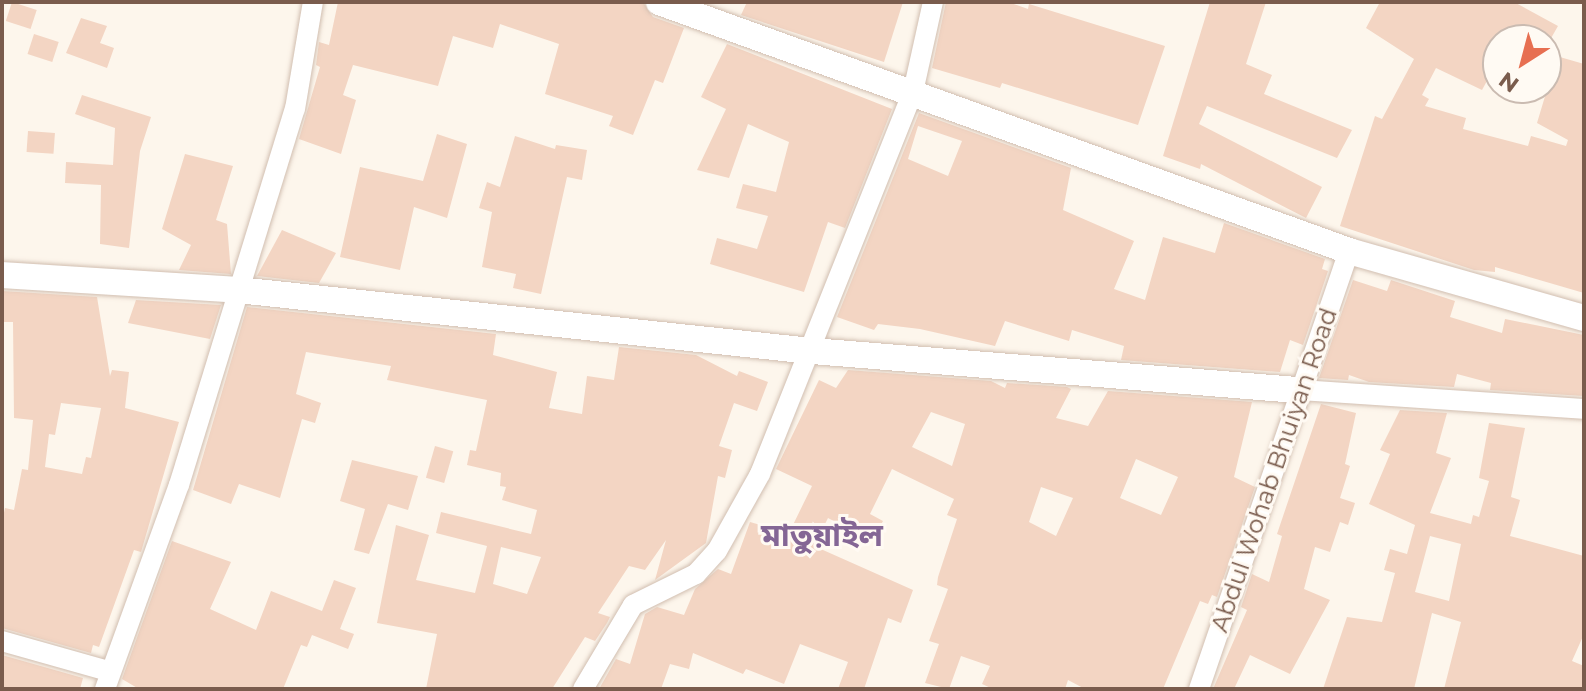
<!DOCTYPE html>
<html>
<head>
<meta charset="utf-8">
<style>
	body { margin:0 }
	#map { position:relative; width:1586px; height:691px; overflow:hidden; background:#fdf6ec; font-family:Montserrat,"Noto Sans Bengali",sans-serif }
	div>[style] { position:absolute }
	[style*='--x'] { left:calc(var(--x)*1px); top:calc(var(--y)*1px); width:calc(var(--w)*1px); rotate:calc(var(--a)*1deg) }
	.building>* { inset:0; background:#f3d5c3; transform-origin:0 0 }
	.roads { filter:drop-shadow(0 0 2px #d1beb0) drop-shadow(0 0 2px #d1beb0) }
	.minor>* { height:20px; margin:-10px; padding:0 10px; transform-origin:10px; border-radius:10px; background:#fff }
	.tertiary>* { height:26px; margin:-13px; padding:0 13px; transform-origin:13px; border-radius:13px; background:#fff }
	span { translate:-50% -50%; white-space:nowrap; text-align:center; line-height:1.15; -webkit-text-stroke:6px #fffaf3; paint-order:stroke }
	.street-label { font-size:24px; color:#7a5c4d }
	.district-label { font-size:32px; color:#846695; font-weight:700 }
	.frame { position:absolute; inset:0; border:4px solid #7a5c4d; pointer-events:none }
	.north { position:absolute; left:1482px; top:24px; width:80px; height:80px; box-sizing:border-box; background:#fffaf3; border:2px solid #cabbb1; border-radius:50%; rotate:216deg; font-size:22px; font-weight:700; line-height:32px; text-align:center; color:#7a5c4d }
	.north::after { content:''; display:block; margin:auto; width:28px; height:36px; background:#e76f51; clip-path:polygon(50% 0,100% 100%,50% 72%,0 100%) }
</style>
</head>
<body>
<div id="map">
	<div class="building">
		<i style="left:12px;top:2px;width:26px;height:20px;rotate:18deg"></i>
		<i style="clip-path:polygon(338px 2px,643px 2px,653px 17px,684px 28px,663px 83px,655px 80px,633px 135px,609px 126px,613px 116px,545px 94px,559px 44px,500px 24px,493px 48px,453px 36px,438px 86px,353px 65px,343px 95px,356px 100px,341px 154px,299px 139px,320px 67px,316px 65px,319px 42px,329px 45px)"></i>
		<i style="clip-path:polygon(747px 2px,903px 2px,884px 62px,741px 15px)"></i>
		<i style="clip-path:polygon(946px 2px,1008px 2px,1028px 9px,1029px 4px,1165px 46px,1138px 125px,1002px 83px,1000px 88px,932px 68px)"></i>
		<i style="clip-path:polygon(1210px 2px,1266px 2px,1246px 64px,1272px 75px,1264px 94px,1352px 130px,1337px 158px,1207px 106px,1199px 124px,1322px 187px,1306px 218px,1201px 164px,1200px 169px,1163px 156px)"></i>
		<i style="clip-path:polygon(1380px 2px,1514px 2px,1558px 26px,1550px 40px,1531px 40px,1509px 28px,1498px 40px,1488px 68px,1493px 70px,1482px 90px,1436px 68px,1422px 95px,1429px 99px,1425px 106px,1466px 118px,1463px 129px,1528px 146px,1531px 136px,1566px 146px,1568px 140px,1537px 123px,1546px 93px,1546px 53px,1584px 64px,1584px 293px,1495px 267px,1495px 272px,1474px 270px,1340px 226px,1375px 116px,1382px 119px,1414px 59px,1366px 28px)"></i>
		<i style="clip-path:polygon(81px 18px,107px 26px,100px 43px,114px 48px,107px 68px,66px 53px)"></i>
		<i style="left:34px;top:34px;width:26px;height:21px;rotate:18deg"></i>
		<i style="clip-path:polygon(727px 44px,892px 109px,845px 228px,828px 222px,804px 292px,710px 264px,717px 238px,757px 249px,768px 216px,736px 208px,743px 184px,776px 192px,789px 142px,748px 124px,729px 178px,697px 170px,726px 109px,701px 97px)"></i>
		<i style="clip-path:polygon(82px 95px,151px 117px,140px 151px,129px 248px,100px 244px,101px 185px,65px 183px,66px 162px,113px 165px,115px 128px,75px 114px)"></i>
		<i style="clip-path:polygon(evenodd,919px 113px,1071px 168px,1063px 210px,1134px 241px,1114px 289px,1145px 300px,1163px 237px,1215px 253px,1224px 223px,1325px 259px,1322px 269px,1328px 271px,1303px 345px,1290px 340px,1280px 372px,1121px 360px,1124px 346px,1072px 330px,1069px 341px,1005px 321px,995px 346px,920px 329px,878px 324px,874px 330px,837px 317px,919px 113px,918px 126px,962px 141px,948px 176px,908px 159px,918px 126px)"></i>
		<i style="left:28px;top:131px;width:27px;height:21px;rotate:4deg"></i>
		<i style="clip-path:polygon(437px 134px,467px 144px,447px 218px,414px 207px,400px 270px,340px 257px,360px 167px,423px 181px)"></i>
		<i style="clip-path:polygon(515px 136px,555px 149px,556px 145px,587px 150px,582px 180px,567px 177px,541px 294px,513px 288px,516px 274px,482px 267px,492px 212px,479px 208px,487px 182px,500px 187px)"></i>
		<i style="clip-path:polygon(185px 154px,233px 166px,216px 220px,227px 224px,231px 274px,179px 270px,191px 245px,162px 229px)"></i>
		<i style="clip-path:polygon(282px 230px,336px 253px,319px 283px,257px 276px)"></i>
		<i style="clip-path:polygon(1353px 280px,1387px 291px,1391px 280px,1455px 301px,1450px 317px,1502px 333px,1505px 319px,1584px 335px,1584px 396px,1490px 390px,1491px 383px,1457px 374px,1454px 387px,1369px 382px,1349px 375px,1348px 380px,1319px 378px)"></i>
		<i style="clip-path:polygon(evenodd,2px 291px,97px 297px,110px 376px,112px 370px,129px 372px,125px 408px,179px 422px,141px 552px,134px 550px,99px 647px,93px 645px,91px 653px,2px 628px,2px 522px,5px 508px,14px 510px,22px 469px,28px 470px,33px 420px,14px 418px,13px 322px,2px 322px,2px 291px,61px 403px,101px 408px,91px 458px,86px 457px,82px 474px,45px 467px,49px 434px,55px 435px,61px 403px)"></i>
		<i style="clip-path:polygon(136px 300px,221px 305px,210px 339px,128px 323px)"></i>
		<i style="clip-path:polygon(evenodd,247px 307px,496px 334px,493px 355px,557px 372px,549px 408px,582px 414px,587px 376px,614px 380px,619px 347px,696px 355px,737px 376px,739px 371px,768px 382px,757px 411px,734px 403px,719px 446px,732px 450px,725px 478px,718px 476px,706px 543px,655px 580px,666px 540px,645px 570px,629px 566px,598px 613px,610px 617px,607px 623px,595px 641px,585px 637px,552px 689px,426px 689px,437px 634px,377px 623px,396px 525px,429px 535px,416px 580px,475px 593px,487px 546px,436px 533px,441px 512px,531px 534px,537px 510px,502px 500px,506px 487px,500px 486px,501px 473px,467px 465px,470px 450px,476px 451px,487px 400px,387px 380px,391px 366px,306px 352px,296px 394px,321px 403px,315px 423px,302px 419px,280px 498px,239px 484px,231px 504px,193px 490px,247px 307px,501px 547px,541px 557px,527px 594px,493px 584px,501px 547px)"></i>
		<i style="clip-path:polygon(evenodd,848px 370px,991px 381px,1005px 388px,1007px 383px,1067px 387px,1071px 389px,1056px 418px,1088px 426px,1108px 391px,1252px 402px,1234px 477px,1255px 487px,1217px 597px,1212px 595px,1208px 604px,1200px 601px,1163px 689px,1085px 689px,1068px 680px,1065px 689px,993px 689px,982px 684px,990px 666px,961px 656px,949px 689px,925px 683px,939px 644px,929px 641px,948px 589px,937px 585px,938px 577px,957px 519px,947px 515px,954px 499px,892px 469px,870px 514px,883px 521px,872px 541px,828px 518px,814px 546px,913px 590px,901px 623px,888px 618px,864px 689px,838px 689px,848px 662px,800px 644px,784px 684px,746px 669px,743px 674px,693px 653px,689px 669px,670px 664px,661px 689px,599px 689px,616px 659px,630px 664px,645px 614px,657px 607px,684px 615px,695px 589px,718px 569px,731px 574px,750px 522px,789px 533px,812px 486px,776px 469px,819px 380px,836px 388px,848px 370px,931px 412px,965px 424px,952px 466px,912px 447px,931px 412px,848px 370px,1136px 459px,1178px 477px,1161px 515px,1120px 498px,1136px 459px,848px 370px,1041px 487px,1073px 498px,1056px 536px,1029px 522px,1041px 487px)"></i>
		<i style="clip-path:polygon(1321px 404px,1356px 413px,1345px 464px,1350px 466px,1340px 498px,1355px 503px,1348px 525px,1340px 522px,1330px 552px,1315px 547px,1304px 589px,1330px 600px,1290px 674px,1250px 655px,1234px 689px,1213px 689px,1247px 610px,1241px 607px,1252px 574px,1269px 582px,1282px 536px,1277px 534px)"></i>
		<i style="clip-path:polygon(evenodd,1400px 410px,1447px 413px,1436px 453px,1451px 458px,1430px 513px,1471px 524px,1473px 515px,1479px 517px,1489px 481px,1479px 478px,1489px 423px,1525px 428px,1511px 497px,1520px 500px,1510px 536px,1584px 556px,1584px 634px,1572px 661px,1584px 666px,1584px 689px,1444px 689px,1461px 622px,1432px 613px,1414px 689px,1323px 689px,1347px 617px,1382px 622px,1395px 573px,1384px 570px,1390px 549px,1407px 554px,1415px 525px,1369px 504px,1390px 454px,1380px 450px,1400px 410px,1430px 536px,1461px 544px,1449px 601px,1415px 592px,1430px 536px)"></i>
		<i style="left:435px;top:446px;width:19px;height:33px;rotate:16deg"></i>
		<i style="clip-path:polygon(352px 460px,418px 476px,408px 510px,388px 504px,369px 554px,354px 550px,365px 509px,340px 501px)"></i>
		<i style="clip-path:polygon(172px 541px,231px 562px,210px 609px,256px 630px,271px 591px,322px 611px,334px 580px,356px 588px,340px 629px,354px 634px,348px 649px,312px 635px,307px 647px,301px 645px,283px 689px,139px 689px,122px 679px)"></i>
		<i style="clip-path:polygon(2px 655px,83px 678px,80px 689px,2px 689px)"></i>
	</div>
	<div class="roads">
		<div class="minor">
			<i style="--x:1299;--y:390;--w:286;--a:3.8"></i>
			<i style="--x:2;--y:641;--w:110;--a:15.8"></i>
			<i style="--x:105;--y:689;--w:217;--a:-70.1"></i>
			<i style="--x:179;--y:485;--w:393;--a:-72.9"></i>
			<i style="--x:295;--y:109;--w:109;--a:-80.5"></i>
			<i style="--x:583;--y:689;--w:98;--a:-59.2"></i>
			<i style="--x:633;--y:605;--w:70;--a:-26.2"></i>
			<i style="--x:696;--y:574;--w:31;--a:-48"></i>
			<i style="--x:717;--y:551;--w:88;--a:-60.8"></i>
			<i style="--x:760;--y:474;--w:412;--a:-68.2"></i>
			<i style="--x:913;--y:92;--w:92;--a:-77.5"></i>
			<i style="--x:1199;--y:689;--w:463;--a:-71.1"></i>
		</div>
		<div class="tertiary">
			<i style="--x:659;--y:2;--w:734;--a:19.84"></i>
			<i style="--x:1349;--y:251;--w:244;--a:15.9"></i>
			<i style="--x:2;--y:275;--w:236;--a:3.6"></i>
			<i style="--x:238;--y:290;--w:577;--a:6.07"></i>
			<i style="--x:812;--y:351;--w:489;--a:4.6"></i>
		</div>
	</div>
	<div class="street-label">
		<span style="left:1274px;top:470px;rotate:-71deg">Abdul Wohab Bhuiyan Road</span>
	</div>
	<div class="district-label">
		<span style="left:822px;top:535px">মাতুয়াইল</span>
	</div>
	<div class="frame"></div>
	<div class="north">N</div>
</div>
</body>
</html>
